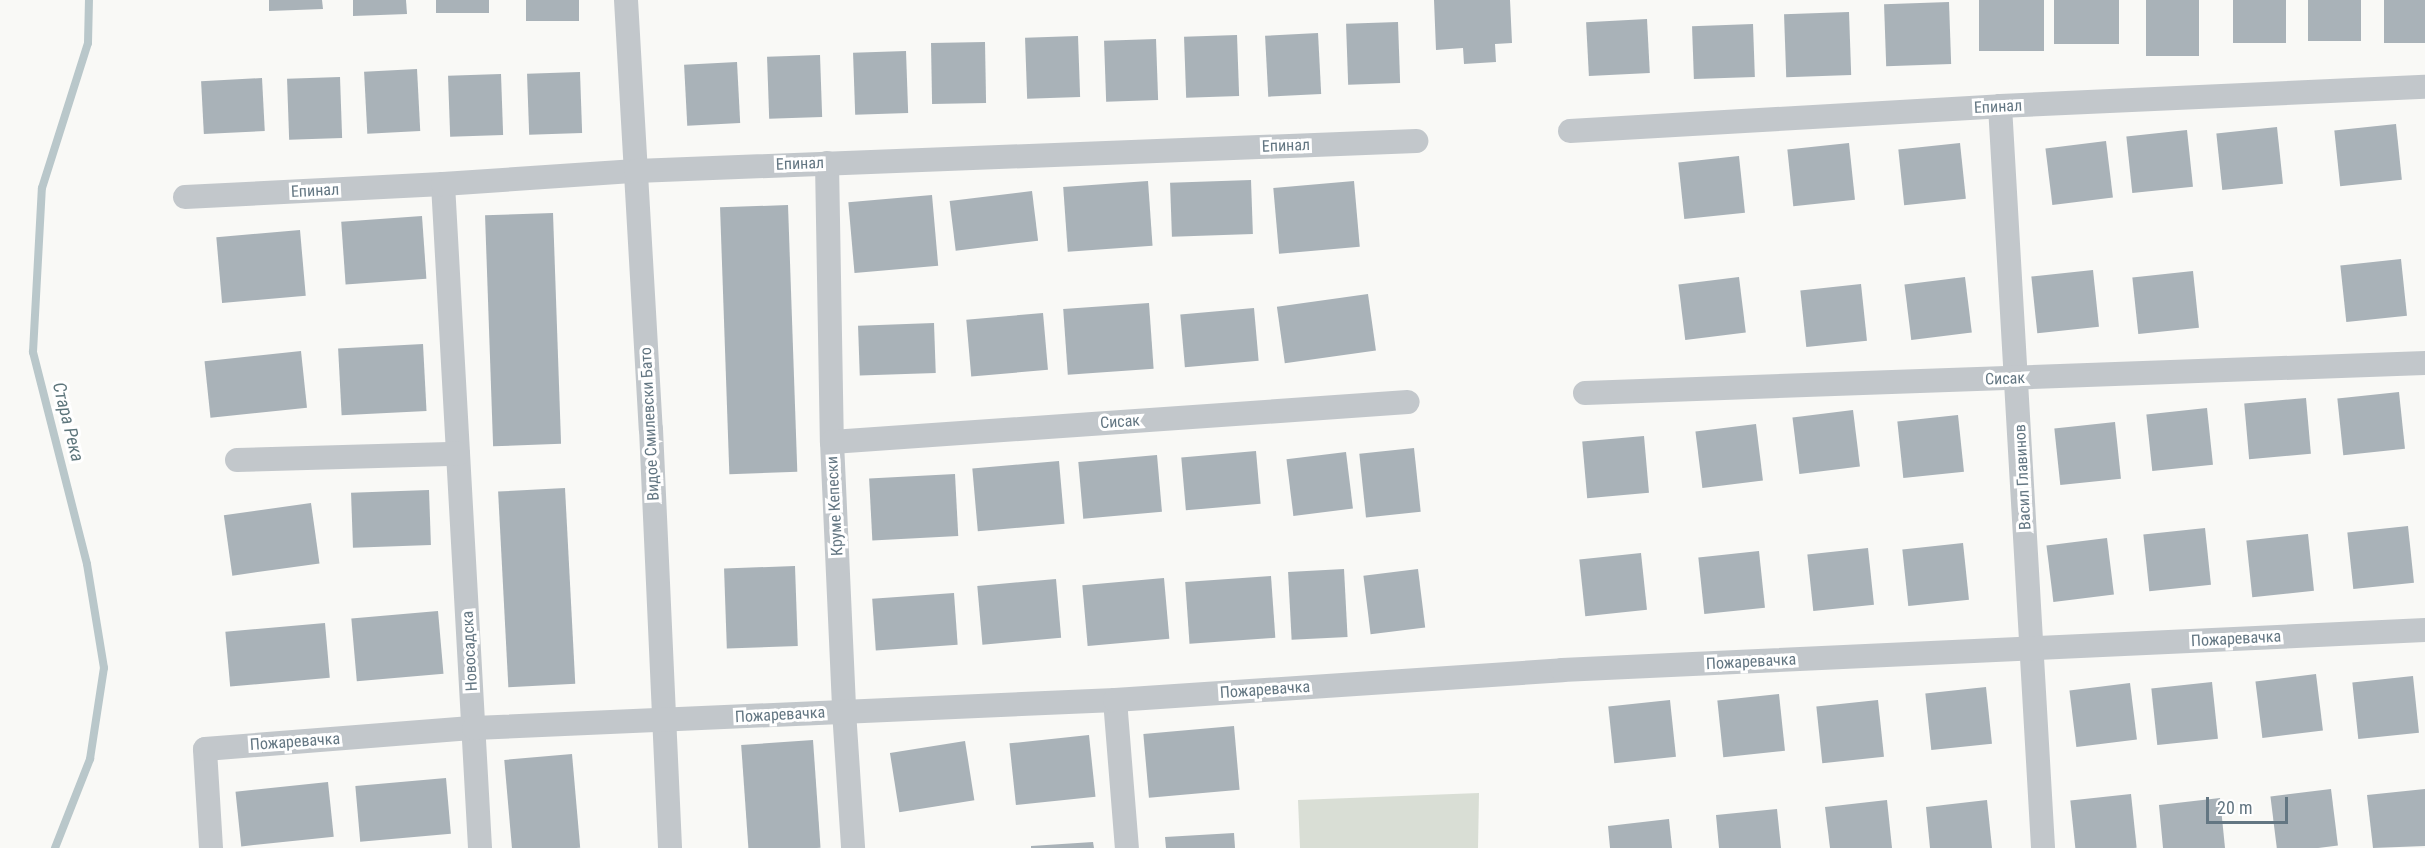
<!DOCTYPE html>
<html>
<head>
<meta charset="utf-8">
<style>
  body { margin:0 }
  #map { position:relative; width:2425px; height:848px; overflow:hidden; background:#f9f9f6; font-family:"Roboto Condensed",sans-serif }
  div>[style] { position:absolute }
  .green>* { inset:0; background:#d9ded5 }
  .stream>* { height:8px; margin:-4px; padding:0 4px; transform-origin:4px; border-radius:4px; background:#b9c7ca }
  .building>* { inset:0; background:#a9b2b8; transform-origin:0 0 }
  .street>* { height:24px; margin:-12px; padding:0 12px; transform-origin:12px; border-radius:12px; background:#c2c7cb }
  span { translate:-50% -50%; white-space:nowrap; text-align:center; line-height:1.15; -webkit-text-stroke:6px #fff; paint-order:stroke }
  .street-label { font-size:16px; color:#637682 }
  .water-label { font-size:18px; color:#5e767c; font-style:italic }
  .scale { position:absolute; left:2206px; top:797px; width:82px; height:27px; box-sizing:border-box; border:3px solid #637682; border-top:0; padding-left:8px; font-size:18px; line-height:21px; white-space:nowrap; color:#637682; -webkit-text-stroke:4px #fff; paint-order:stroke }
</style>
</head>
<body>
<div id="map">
  <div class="green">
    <i style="clip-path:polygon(1479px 793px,1478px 848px,1300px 848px,1298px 800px)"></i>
  </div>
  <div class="stream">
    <i style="left:55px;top:848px;width:96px;rotate:-68.5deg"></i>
    <i style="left:90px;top:759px;width:92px;rotate:-81.3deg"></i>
    <i style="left:104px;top:668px;width:105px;rotate:-99.3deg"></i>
    <i style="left:87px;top:564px;width:219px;rotate:-104.3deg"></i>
    <i style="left:33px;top:352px;width:164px;rotate:-86.9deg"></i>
    <i style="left:42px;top:188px;width:152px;rotate:-72.4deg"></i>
    <i style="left:88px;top:43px;width:43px;rotate:-88.7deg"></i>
  </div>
  <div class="building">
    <i style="clip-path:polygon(269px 0,322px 0,323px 9px,269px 11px)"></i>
    <i style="clip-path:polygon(353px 0,406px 0,407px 14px,353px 16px)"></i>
    <i style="left:436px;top:0;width:53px;height:13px"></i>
    <i style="left:526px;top:0;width:53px;height:21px"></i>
    <i style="clip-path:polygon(1434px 0,1510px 0,1512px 43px,1495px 44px,1496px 62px,1464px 64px,1463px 48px,1436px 50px)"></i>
    <i style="left:1979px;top:0;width:65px;height:51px"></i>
    <i style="left:2054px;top:0;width:65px;height:44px"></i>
    <i style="left:2146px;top:0;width:53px;height:56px"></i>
    <i style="left:2233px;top:0;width:53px;height:43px"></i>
    <i style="left:2308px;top:0;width:53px;height:41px"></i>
    <i style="left:2384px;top:0;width:41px;height:43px"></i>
    <i style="left:1949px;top:2px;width:62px;height:65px;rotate:88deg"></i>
    <i style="left:1849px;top:12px;width:63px;height:65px;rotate:88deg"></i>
    <i style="left:1647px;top:19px;width:54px;height:61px;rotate:87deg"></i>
    <i style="left:1398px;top:22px;width:61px;height:52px;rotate:88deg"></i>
    <i style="left:1753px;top:24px;width:53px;height:61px;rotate:88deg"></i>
    <i style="left:1318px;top:33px;width:61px;height:53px;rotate:87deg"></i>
    <i style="left:1237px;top:35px;width:61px;height:53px;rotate:88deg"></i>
    <i style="left:1078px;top:36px;width:61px;height:53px;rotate:88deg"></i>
    <i style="left:1156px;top:39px;width:61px;height:52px;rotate:88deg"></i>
    <i style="left:985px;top:42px;width:61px;height:54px;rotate:89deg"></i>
    <i style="left:906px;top:51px;width:62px;height:53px;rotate:88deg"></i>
    <i style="left:820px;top:55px;width:62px;height:53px;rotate:88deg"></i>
    <i style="left:737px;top:62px;width:61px;height:53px;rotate:87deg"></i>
    <i style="left:417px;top:69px;width:62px;height:53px;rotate:87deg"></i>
    <i style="left:580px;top:72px;width:61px;height:53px;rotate:88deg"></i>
    <i style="left:501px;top:74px;width:61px;height:53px;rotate:88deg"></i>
    <i style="left:340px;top:77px;width:61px;height:53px;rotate:88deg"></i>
    <i style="left:262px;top:78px;width:53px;height:61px;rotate:87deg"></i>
    <i style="left:2396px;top:124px;width:56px;height:62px;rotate:84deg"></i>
    <i style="left:2277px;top:127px;width:57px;height:61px;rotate:84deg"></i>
    <i style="left:2187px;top:130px;width:57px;height:61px;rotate:84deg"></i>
    <i style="left:2106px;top:141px;width:57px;height:61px;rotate:83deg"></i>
    <i style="left:1849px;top:143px;width:57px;height:62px;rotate:84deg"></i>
    <i style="left:1960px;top:143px;width:56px;height:62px;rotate:84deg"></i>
    <i style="left:1739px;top:156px;width:57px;height:61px;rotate:84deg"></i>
    <i style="left:1251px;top:180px;width:54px;height:81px;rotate:88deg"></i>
    <i style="left:1148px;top:181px;width:65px;height:85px;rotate:86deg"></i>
    <i style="left:1354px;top:181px;width:66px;height:81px;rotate:85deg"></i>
    <i style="left:1032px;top:191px;width:50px;height:83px;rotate:83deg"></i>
    <i style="left:932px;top:195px;width:71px;height:84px;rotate:85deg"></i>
    <i style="left:788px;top:205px;width:267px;height:68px;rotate:88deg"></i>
    <i style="left:553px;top:213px;width:231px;height:68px;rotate:88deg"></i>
    <i style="left:422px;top:216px;width:63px;height:81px;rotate:86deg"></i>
    <i style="left:300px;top:230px;width:66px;height:84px;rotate:85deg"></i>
    <i style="left:2401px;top:259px;width:57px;height:61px;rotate:84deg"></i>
    <i style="left:2093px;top:270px;width:57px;height:62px;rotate:84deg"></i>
    <i style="left:2193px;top:271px;width:57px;height:61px;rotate:84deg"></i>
    <i style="left:1739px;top:277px;width:56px;height:61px;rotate:83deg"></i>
    <i style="left:1965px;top:277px;width:56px;height:61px;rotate:83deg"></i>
    <i style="left:1861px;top:284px;width:57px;height:61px;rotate:84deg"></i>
    <i style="left:1368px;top:294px;width:57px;height:92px;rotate:82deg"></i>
    <i style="left:1149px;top:303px;width:66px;height:86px;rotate:86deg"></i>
    <i style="left:1254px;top:308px;width:53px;height:74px;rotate:85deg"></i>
    <i style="left:1043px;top:313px;width:57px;height:77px;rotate:85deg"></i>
    <i style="left:934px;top:323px;width:50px;height:76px;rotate:88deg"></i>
    <i style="left:423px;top:344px;width:67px;height:85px;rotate:87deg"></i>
    <i style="left:301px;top:351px;width:57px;height:97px;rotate:84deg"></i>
    <i style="left:2399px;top:392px;width:57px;height:62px;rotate:84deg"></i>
    <i style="left:2306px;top:398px;width:56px;height:62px;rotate:85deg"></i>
    <i style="left:2207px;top:408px;width:57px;height:61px;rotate:84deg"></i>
    <i style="left:1853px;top:410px;width:57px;height:61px;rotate:83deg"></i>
    <i style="left:1958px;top:415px;width:57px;height:61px;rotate:84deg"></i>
    <i style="left:2115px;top:422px;width:57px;height:61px;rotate:84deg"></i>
    <i style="left:1756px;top:424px;width:57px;height:61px;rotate:83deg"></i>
    <i style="left:1644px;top:436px;width:57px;height:62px;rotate:85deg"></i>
    <i style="left:1414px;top:448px;width:64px;height:55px;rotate:84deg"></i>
    <i style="left:1256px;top:451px;width:53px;height:75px;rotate:85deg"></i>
    <i style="left:1346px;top:452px;width:57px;height:60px;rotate:83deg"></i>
    <i style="left:1157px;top:455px;width:57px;height:79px;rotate:85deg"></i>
    <i style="left:1059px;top:461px;width:63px;height:87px;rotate:85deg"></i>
    <i style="left:955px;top:474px;width:62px;height:86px;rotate:87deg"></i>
    <i style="left:565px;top:488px;width:196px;height:67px;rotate:87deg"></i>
    <i style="left:429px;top:490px;width:55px;height:78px;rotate:88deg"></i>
    <i style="left:311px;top:503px;width:61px;height:88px;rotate:82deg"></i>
    <i style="left:2408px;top:526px;width:57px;height:61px;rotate:84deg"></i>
    <i style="left:2205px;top:528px;width:57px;height:62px;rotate:84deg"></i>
    <i style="left:2308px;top:534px;width:57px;height:62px;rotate:84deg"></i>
    <i style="left:2107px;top:538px;width:57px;height:61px;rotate:83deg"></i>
    <i style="left:1963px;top:543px;width:57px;height:61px;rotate:84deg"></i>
    <i style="left:1868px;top:548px;width:57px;height:61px;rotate:84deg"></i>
    <i style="left:1759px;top:551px;width:57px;height:61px;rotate:84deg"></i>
    <i style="left:1641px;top:553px;width:57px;height:62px;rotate:84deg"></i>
    <i style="left:795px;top:566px;width:80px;height:71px;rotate:88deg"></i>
    <i style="left:1344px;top:569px;width:68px;height:56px;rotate:87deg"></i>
    <i style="left:1418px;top:569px;width:59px;height:55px;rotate:83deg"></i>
    <i style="left:1271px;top:576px;width:62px;height:86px;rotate:86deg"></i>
    <i style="left:1164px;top:578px;width:61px;height:82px;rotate:85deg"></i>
    <i style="left:1056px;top:579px;width:59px;height:79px;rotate:85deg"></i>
    <i style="left:954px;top:593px;width:52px;height:82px;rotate:86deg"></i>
    <i style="left:438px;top:611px;width:63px;height:87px;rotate:85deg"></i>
    <i style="left:325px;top:623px;width:55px;height:100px;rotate:85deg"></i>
    <i style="left:2316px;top:674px;width:57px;height:61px;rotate:83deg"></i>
    <i style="left:2413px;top:676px;width:57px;height:61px;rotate:84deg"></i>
    <i style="left:2212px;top:682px;width:57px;height:61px;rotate:84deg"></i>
    <i style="left:2130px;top:683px;width:57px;height:61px;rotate:83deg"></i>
    <i style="left:1986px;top:687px;width:57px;height:61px;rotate:84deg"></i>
    <i style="left:1779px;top:694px;width:57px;height:62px;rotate:84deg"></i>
    <i style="left:1670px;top:700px;width:57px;height:62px;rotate:84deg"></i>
    <i style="left:1878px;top:700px;width:57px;height:62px;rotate:84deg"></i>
    <i style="left:1234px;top:726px;width:64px;height:91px;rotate:85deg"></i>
    <i style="left:1089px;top:735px;width:62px;height:80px;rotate:84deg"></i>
    <i style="left:813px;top:740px;width:108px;height:72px;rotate:86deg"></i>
    <i style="left:965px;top:741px;width:60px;height:76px;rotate:81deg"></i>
    <i style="left:572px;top:754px;width:94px;height:68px;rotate:85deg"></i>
    <i style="left:446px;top:778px;width:56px;height:91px;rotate:85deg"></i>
    <i style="left:328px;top:782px;width:55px;height:93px;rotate:84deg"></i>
    <i style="left:2331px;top:789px;width:57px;height:61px;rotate:83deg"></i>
    <i style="clip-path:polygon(2425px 789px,2425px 846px,2373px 848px,2367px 795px)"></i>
    <i style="left:2131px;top:794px;width:54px;height:61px;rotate:84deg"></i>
    <i style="clip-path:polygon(2220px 798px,2225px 848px,2163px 848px,2159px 805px)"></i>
    <i style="clip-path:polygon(1887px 800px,1892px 848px,1830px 848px,1825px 807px)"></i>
    <i style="clip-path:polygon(1987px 800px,1992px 848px,1930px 848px,1926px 807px)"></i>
    <i style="clip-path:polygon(1777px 809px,1781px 848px,1719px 848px,1716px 815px)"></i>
    <i style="clip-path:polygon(1669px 819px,1672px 848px,1610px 848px,1608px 826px)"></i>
    <i style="clip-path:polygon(1234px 833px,1235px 848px,1166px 848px,1165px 837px)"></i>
    <i style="clip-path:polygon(1093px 842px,1094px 848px,1031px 848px,1031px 846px)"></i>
  </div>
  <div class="street">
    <i style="left:626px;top:0;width:430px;rotate:86.7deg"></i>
    <i style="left:651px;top:429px;width:419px;rotate:87.4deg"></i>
    <i style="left:2000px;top:106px;width:743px;rotate:86.68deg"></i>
    <i style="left:1570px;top:131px;width:431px;rotate:-3.3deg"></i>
    <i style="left:2000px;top:106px;width:425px;rotate:-2.6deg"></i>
    <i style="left:827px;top:163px;width:279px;rotate:89deg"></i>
    <i style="left:832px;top:442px;width:269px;rotate:87.4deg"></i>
    <i style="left:844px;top:711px;width:137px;rotate:86.2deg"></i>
    <i style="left:443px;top:184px;width:665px;rotate:86.81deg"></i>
    <i style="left:185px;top:197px;width:258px;rotate:-2.9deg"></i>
    <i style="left:443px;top:184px;width:193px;rotate:-3.9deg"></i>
    <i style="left:636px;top:171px;width:781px;rotate:-2.2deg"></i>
    <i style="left:1585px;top:393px;width:841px;rotate:-2.05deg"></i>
    <i style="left:832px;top:442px;width:577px;rotate:-3.97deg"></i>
    <i style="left:237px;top:460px;width:221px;rotate:-1.6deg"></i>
    <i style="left:1115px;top:700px;width:148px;rotate:85.4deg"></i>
    <i style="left:211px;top:848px;width:99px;rotate:-93.5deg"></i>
    <i style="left:205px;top:749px;width:270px;rotate:-4.5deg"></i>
    <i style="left:474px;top:728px;width:642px;rotate:-2.5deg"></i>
    <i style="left:1115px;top:700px;width:448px;rotate:-3.8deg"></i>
    <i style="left:1562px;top:670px;width:864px;rotate:-2.65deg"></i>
  </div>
  <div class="street-label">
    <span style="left:1998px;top:107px;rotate:-3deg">Епинал</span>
    <span style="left:1286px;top:146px;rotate:-2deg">Епинал</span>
    <span style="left:800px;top:164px;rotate:-2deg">Епинал</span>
    <span style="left:315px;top:191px;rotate:-3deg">Епинал</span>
    <span style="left:2005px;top:379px;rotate:-2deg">Сисак</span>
    <span style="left:1120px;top:422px;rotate:-4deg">Сисак</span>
    <span style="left:650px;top:424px;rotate:-93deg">Видое Смилевски Бато</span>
    <span style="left:2023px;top:477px;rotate:-93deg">Васил Главинов</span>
    <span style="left:835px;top:506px;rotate:-93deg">Круме Кепески</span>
    <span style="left:2236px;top:639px;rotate:-3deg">Пожаревачка</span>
    <span style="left:470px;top:651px;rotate:-93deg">Новосадска</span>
    <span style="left:1751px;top:662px;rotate:-3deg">Пожаревачка</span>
    <span style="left:1265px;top:690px;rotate:-4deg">Пожаревачка</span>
    <span style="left:780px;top:715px;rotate:-3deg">Пожаревачка</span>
    <span style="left:295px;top:742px;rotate:-4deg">Пожаревачка</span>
  </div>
  <div class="water-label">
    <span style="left:68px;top:422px;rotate:76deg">Стара Река</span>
  </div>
  <div class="scale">20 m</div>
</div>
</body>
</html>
